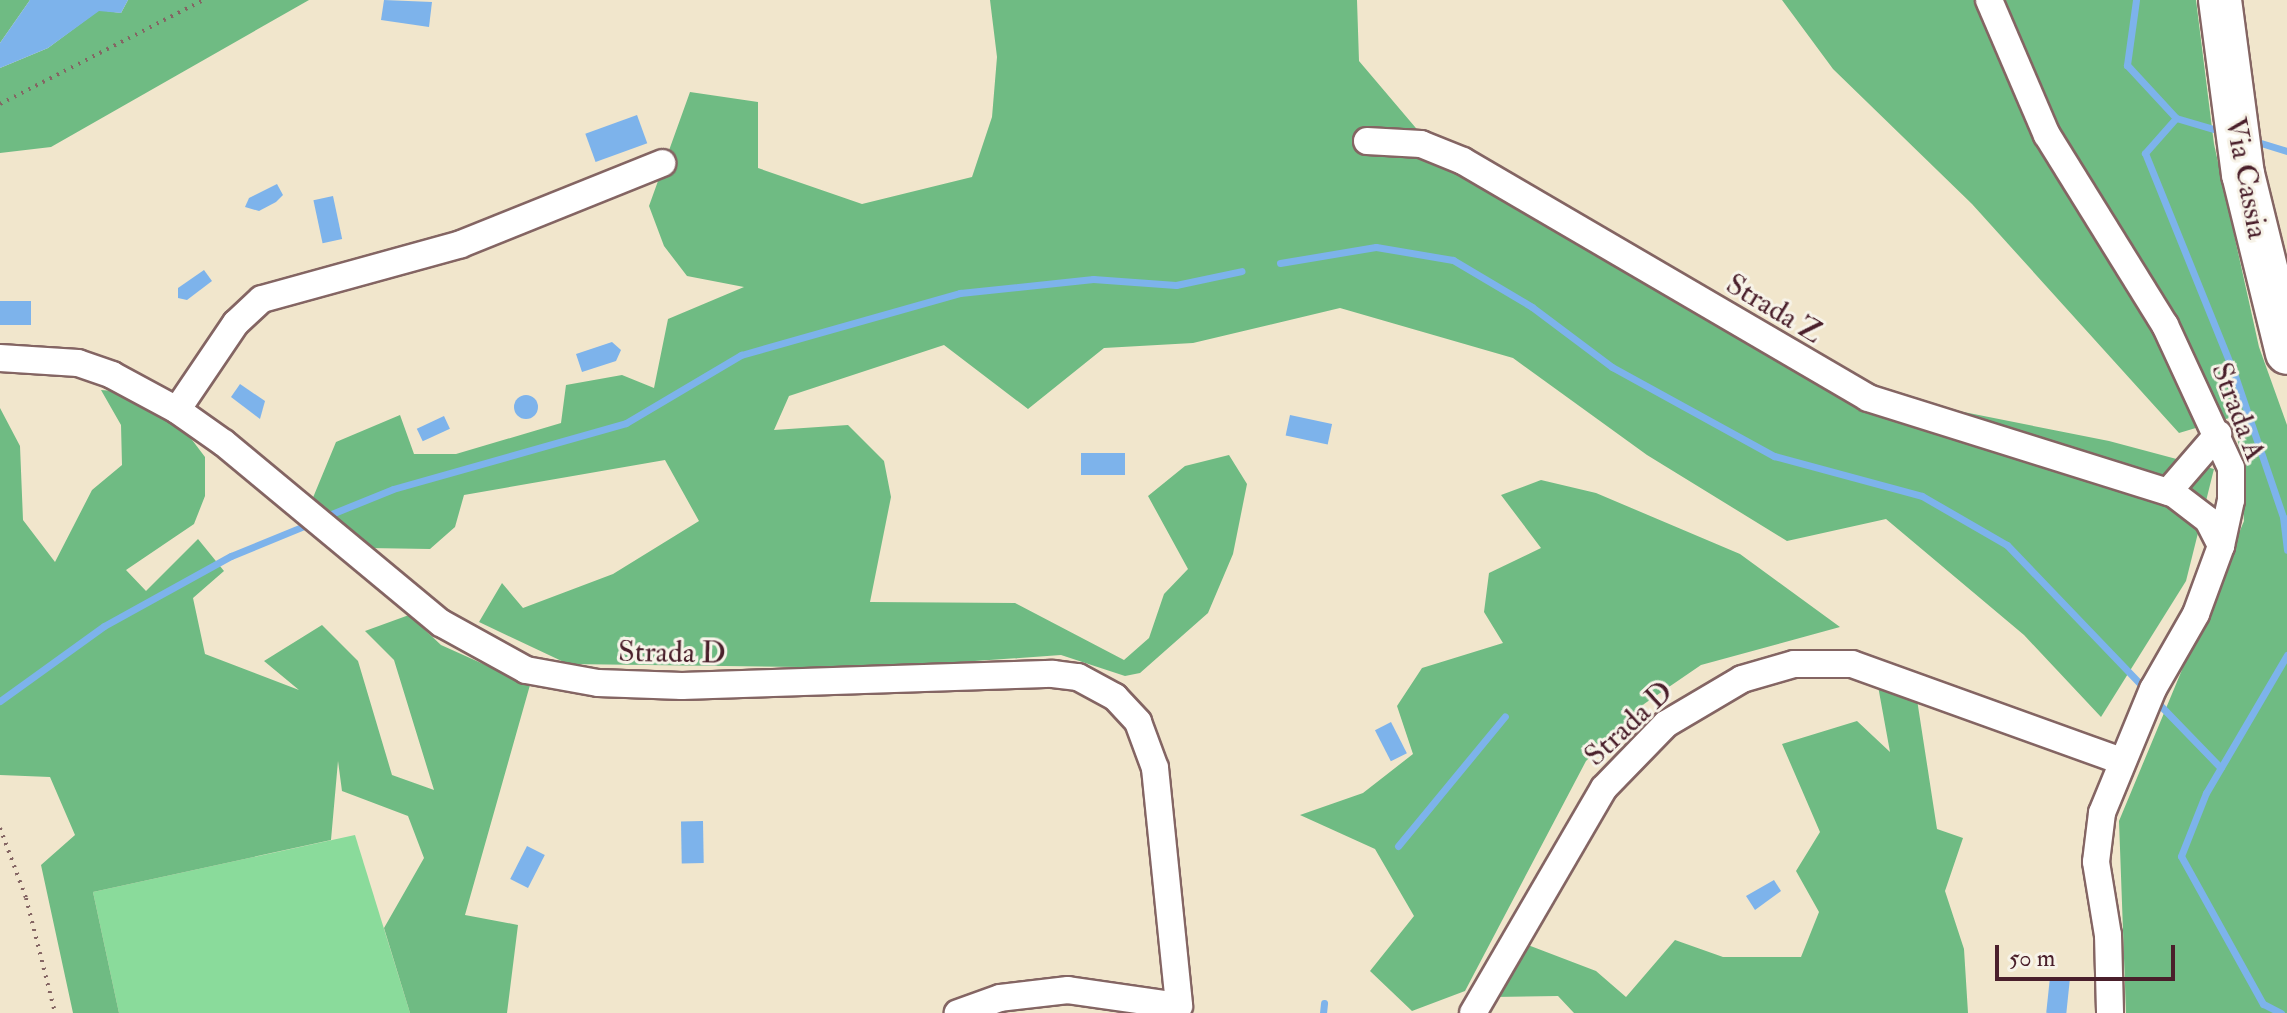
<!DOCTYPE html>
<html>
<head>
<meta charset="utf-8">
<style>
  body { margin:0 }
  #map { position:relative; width:2287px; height:1013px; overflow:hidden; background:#f1e6cc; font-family:"IM FELL Double Pica",serif }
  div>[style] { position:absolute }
  .green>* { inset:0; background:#8adb9b }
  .forest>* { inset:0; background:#6fbb83 }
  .water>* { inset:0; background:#7db3eb; transform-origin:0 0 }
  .round { border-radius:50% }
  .stream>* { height:7px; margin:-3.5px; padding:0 3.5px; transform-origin:3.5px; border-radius:3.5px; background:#7db3eb }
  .path>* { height:4px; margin-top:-2px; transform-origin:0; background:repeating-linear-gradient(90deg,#846563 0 2px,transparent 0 8px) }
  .roads { filter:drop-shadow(2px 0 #846563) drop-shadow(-2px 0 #846563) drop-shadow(0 2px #846563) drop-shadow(0 -2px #846563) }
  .minor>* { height:26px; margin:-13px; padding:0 13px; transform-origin:13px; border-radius:13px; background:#fff }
  .primary>* { height:42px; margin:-21px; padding:0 21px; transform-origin:21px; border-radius:21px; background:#fff }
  span { translate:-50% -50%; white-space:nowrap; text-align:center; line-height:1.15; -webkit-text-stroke:6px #f7f3e8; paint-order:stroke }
  .street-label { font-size:30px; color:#4a1f2b }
  .scale { position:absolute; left:1995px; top:945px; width:180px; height:36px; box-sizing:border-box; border:4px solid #4a1f2b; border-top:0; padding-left:10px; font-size:24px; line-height:28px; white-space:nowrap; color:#4a1f2b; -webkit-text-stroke:6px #f7f3e8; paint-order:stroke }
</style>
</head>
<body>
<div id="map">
  <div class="green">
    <i style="clip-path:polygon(355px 835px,410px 1013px,119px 1013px,93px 892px)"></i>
  </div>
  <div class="forest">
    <i style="clip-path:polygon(0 0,30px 0,0 43px)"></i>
    <i style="clip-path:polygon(128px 0,309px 0,51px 147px,0 153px,0 68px,48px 48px,99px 10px,121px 13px)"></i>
    <i style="clip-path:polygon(990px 0,1357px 0,1359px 61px,1432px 147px,1848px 389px,2109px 441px,2214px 469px,2186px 581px,2101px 717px,2024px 635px,1886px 519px,1787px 541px,1647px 455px,1513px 358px,1340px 308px,1193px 343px,1104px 348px,1028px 409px,944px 345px,789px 396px,774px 430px,848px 425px,884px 461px,891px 497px,870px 602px,1015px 603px,1124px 660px,1149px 638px,1164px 594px,1188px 569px,1148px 496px,1185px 466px,1229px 455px,1247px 484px,1233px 554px,1208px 613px,1140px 673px,1125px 676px,1061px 655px,874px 668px,568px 664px,479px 622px,502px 583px,523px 608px,613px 574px,699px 521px,665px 460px,464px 495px,455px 527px,430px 549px,368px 548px,312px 500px,336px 442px,400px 415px,414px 454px,456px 454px,561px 423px,566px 385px,622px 375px,654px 388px,668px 319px,744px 287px,687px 276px,664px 246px,649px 206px,690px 92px,758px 102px,758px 168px,862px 204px,972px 177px,992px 117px,997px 57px)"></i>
    <i style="clip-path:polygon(1782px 0,2196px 0,2214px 144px,2259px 347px,2287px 425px,2287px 1013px,2126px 1013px,2119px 821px,2244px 521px,2236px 416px,2179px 433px,1972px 204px,1833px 69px)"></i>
    <i style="clip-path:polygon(101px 390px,127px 392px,174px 416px,205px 457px,205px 496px,194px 524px,126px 570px,146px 591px,198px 539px,224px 571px,193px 598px,205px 654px,299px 690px,264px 661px,322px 625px,358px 661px,392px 775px,434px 790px,394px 660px,365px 631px,409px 615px,441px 645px,530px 685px,465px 915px,518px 925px,507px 1013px,410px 1013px,384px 928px,424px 858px,408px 816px,342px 791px,338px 761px,331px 840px,93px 892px,119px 1013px,73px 1013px,41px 865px,75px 835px,50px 777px,0 775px,0 408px,20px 446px,23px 520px,55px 562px,92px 490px,122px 465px,121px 425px)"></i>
    <i style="clip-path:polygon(1541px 480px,1596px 493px,1740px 554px,1840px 627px,1701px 665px,1644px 704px,1586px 761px,1465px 991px,1412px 1011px,1370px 971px,1414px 916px,1375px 849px,1300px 815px,1363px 793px,1413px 754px,1397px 706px,1422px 668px,1503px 643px,1484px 612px,1489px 573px,1541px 548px,1501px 495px)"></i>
    <i style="clip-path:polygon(1876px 675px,1916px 693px,1937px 829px,1963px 838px,1945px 891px,1964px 949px,1968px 1013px,1574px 1013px,1558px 996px,1493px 997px,1523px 943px,1596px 971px,1626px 997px,1675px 940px,1723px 957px,1801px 957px,1819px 912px,1796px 871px,1820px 832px,1782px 744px,1857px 721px,1890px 752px)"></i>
  </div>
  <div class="water">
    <i style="clip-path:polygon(30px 0,128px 0,121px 13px,99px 11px,48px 48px,0 68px,0 43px)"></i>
    <i style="clip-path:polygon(384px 0,432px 2px,429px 27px,381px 20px)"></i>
    <i style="left:637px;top:115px;width:30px;height:55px;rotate:70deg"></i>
    <i style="clip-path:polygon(277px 184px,283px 195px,276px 202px,259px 211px,245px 207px,249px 198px)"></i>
    <i style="left:333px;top:196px;width:44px;height:20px;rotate:78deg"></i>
    <i style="clip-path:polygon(204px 270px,212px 281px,187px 300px,178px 298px,178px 288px)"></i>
    <i style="left:0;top:301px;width:31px;height:24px"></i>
    <i style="clip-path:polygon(612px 342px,621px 350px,616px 361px,582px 372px,576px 354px)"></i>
    <i style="clip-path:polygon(240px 384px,265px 401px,260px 419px,231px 397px)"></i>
    <i class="round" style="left:514px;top:395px;width:24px;height:24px"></i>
    <i style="left:1290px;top:415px;width:43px;height:21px;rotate:12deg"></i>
    <i style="left:444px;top:416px;width:14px;height:30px;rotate:65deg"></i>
    <i style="left:1081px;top:453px;width:44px;height:22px"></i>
    <i style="left:1391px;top:722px;width:35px;height:18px;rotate:63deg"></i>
    <i style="left:703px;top:821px;width:42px;height:22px;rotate:89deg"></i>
    <i style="left:527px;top:846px;width:20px;height:37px;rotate:27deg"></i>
    <i style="clip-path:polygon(1774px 880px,1781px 891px,1755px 910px,1746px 896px)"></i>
    <i style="left:2050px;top:977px;width:20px;height:36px;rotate:6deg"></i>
  </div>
  <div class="stream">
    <i style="left:2136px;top:0;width:66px;rotate:97.9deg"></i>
    <i style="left:2127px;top:65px;width:72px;rotate:47.2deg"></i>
    <i style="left:2176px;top:118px;width:50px;rotate:16.3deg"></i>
    <i style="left:2176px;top:118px;width:47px;rotate:131.5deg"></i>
    <i style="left:2145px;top:153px;width:237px;rotate:68deg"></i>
    <i style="left:2234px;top:373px;width:152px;rotate:71.2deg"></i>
    <i style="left:2283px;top:517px;width:33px;rotate:83deg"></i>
    <i style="left:2251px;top:140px;width:38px;rotate:17deg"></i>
    <i style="left:1280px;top:263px;width:97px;rotate:-9.5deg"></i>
    <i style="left:1376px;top:247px;width:78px;rotate:9.6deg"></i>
    <i style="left:1453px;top:260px;width:92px;rotate:30.7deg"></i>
    <i style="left:1532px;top:307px;width:100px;rotate:36.9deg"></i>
    <i style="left:1612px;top:367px;width:185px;rotate:28.8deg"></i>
    <i style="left:1774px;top:456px;width:153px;rotate:15.1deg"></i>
    <i style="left:1922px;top:496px;width:98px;rotate:30deg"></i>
    <i style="left:2007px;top:545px;width:199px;rotate:46.2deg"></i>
    <i style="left:324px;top:517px;width:74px;rotate:-22.1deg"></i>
    <i style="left:393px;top:489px;width:242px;rotate:-15.8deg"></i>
    <i style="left:626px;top:423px;width:134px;rotate:-30.6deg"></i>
    <i style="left:741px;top:355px;width:228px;rotate:-15.8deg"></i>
    <i style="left:960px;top:293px;width:134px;rotate:-6deg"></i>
    <i style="left:1093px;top:279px;width:83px;rotate:4.1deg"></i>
    <i style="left:1176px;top:285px;width:67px;rotate:-12deg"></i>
    <i style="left:0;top:701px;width:128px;rotate:-35.8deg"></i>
    <i style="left:104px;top:626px;width:145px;rotate:-28.9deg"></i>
    <i style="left:231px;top:556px;width:84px;rotate:-22.3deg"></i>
    <i style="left:2156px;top:701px;width:93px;rotate:45.9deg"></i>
    <i style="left:1398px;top:846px;width:168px;rotate:-50.5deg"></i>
    <i style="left:1323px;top:1013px;width:10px;rotate:-84deg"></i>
    <i style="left:2281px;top:1013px;width:20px;rotate:-153deg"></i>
    <i style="left:2263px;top:1004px;width:169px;rotate:-119deg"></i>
    <i style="left:2181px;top:856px;width:68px;rotate:-68.4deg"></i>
    <i style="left:2206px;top:793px;width:160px;rotate:-59.6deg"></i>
  </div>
  <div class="path">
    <i style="left:0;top:104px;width:228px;rotate:-27.1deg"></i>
    <i style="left:0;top:828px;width:75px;rotate:69.6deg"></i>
    <i style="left:26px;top:898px;width:119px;rotate:75.8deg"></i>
  </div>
  <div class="roads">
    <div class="minor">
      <i style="left:1989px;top:0;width:147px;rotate:66.8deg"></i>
      <i style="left:2047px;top:135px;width:224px;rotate:58.2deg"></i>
      <i style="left:2165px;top:325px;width:157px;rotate:65.2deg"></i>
      <i style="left:2231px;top:468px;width:32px;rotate:90deg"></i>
      <i style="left:2231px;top:500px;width:47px;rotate:102.3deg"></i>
      <i style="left:2221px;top:546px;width:72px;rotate:110.2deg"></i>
      <i style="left:2196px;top:614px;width:86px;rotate:119.8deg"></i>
      <i style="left:2153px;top:689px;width:134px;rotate:112.4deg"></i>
      <i style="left:2102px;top:813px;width:49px;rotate:97deg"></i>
      <i style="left:2096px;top:862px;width:74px;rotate:80.7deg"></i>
      <i style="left:2108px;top:935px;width:78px;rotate:88.5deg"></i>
      <i style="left:1367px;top:141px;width:54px;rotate:3.2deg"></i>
      <i style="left:1421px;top:144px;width:45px;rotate:22deg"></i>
      <i style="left:1463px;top:161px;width:469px;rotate:30.3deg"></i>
      <i style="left:1868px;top:398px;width:321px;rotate:17.4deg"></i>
      <i style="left:2174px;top:494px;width:43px;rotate:37.4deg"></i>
      <i style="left:2208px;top:520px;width:29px;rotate:63deg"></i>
      <i style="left:0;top:358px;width:78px;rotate:3.7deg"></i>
      <i style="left:78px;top:363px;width:36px;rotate:19deg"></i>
      <i style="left:112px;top:375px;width:74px;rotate:28.3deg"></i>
      <i style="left:177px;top:410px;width:57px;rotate:35.1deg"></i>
      <i style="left:224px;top:443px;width:282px;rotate:39.7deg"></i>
      <i style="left:441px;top:623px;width:97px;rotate:28.9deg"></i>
      <i style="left:526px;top:670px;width:73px;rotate:10.2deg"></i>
      <i style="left:598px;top:683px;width:84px;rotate:2deg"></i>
      <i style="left:682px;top:686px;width:371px;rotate:-1.9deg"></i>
      <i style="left:1053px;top:674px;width:25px;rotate:7deg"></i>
      <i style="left:1078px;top:677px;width:42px;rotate:28.4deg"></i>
      <i style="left:1115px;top:697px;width:34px;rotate:47deg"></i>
      <i style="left:1138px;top:722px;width:49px;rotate:69.7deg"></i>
      <i style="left:1155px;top:768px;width:239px;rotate:84.2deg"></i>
      <i style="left:1179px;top:1006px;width:112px;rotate:-171.8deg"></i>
      <i style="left:1068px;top:990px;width:68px;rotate:173.3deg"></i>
      <i style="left:1000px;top:998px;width:45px;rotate:160.3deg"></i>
      <i style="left:177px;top:410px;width:105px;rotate:-55.9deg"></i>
      <i style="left:236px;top:323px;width:35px;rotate:-43deg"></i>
      <i style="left:262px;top:299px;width:206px;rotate:-15.4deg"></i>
      <i style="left:461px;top:244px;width:217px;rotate:-21.9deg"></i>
      <i style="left:2168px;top:492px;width:77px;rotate:-49.2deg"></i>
      <i style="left:1473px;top:1013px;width:260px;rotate:-59.8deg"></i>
      <i style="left:1604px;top:788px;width:89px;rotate:-45.9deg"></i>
      <i style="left:1666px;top:724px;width:88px;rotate:-30.6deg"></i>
      <i style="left:1742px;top:679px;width:54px;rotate:-16.1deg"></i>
      <i style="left:1794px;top:664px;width:58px"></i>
      <i style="left:1852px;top:664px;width:287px;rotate:19.8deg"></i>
    </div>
    <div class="primary">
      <i style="left:2220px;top:0;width:176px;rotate:82.5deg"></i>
      <i style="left:2243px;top:174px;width:184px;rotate:76.2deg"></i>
    </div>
  </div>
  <div class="street-label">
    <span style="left:2246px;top:178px;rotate:79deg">Via Cassia</span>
    <span style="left:1774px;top:309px;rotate:31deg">Strada Z</span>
    <span style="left:2238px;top:412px;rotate:69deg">Strada A</span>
    <span style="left:672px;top:653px;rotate:1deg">Strada D</span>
    <span style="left:1629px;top:724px;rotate:-43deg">Strada D</span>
  </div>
  <div class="scale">50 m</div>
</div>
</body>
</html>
